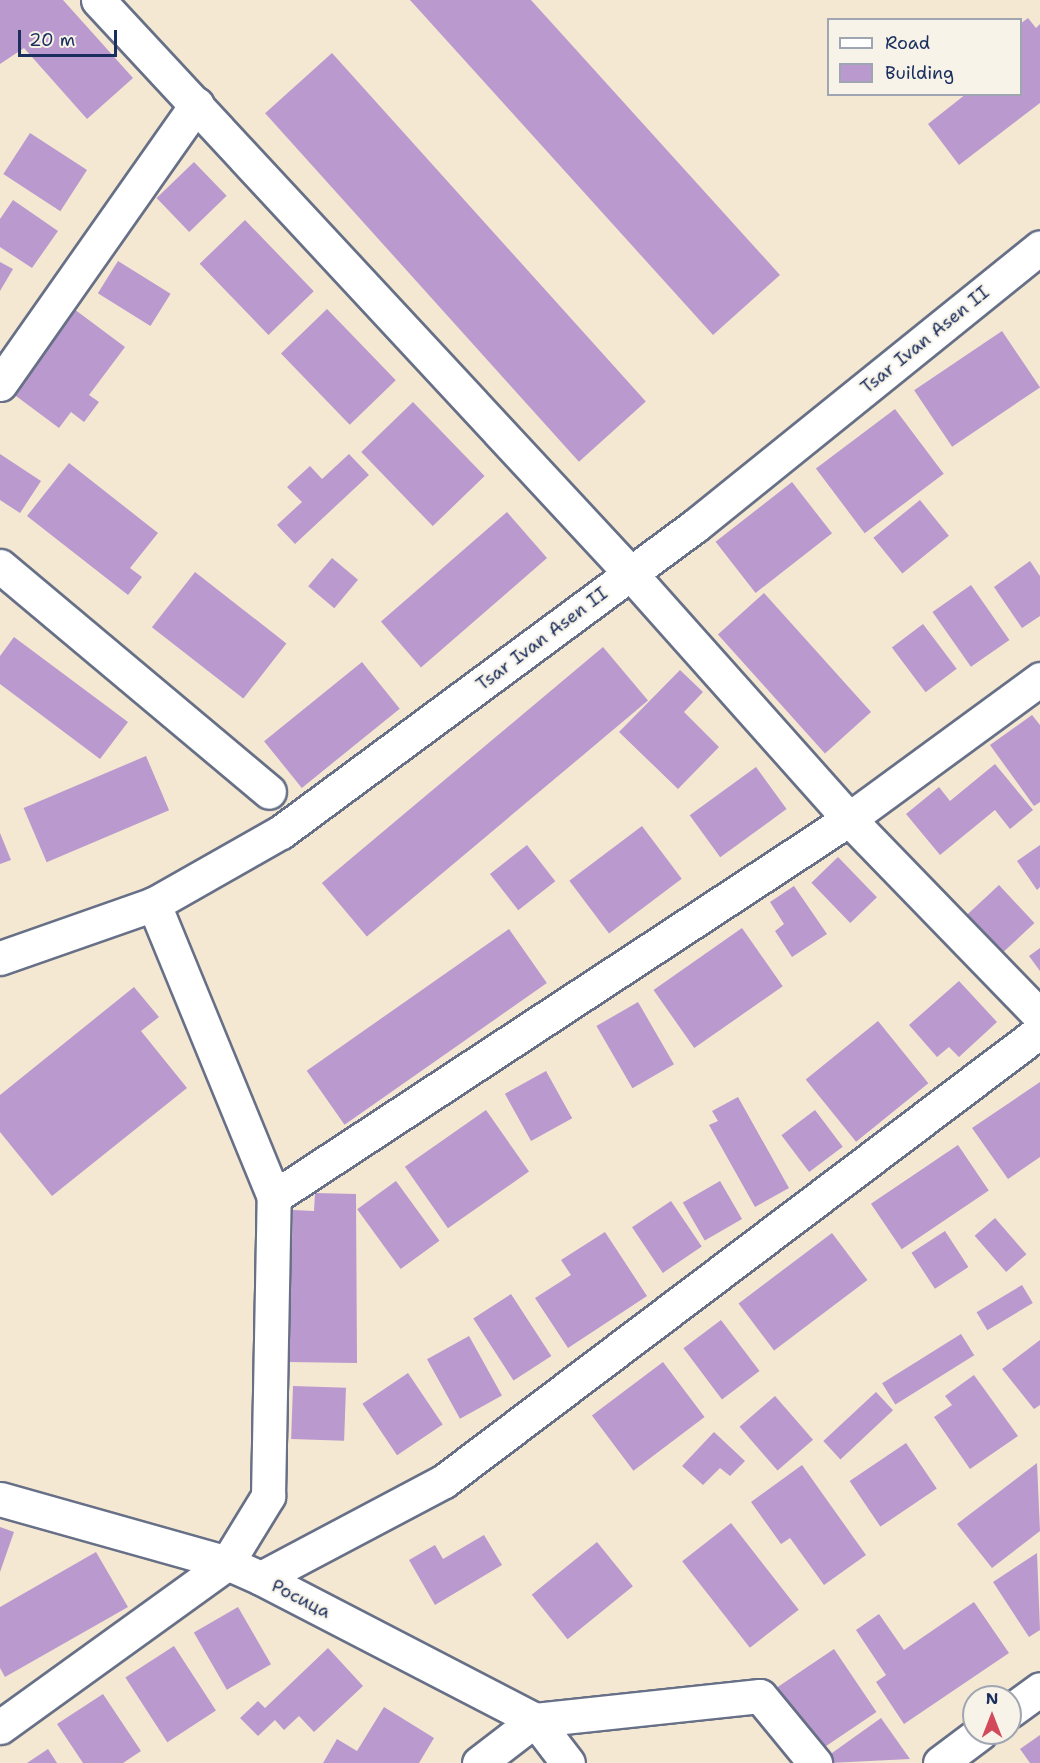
<!DOCTYPE html>
<html>
<head>
<meta charset="utf-8">
<style>
  body { margin:0 }
  #map { position:relative; width:1040px; height:1763px; overflow:hidden; background:#f4e8d2; font-family:"Shantell Sans",sans-serif }
  div>[style] { position:absolute }
  .building>* { inset:0; background:#ba99ce; transform-origin:0 0 }
  .roads { filter:drop-shadow(2px 0 #677087) drop-shadow(-2px 0 #677087) drop-shadow(0 2px #677087) drop-shadow(0 -2px #677087) }
  .minor>* { height:33px; margin:-16.5px; padding:0 16.5px; transform-origin:16.5px; border-radius:16.5px; background:#fff }
  span { translate:-50% -50%; white-space:nowrap; text-align:center; line-height:1.15; -webkit-text-stroke:4.5px #f7f3e8; paint-order:stroke }
  .street-label { font-size:18px; color:#1b2f5e }
  .legend { position:absolute; left:827px; top:18px; width:195px; height:78px; box-sizing:border-box; background:#f7f3e8; border:2px solid #9fa5b1; margin:0; padding:8px 10px; list-style:none; font-size:18px; color:#1b2f5e }
  .legend li { display:flex; align-items:center; gap:12px; height:30px }
  .legend b { width:30px; border:2px solid #9fa5b1 }
  .north { position:absolute; left:962px; top:1685px; width:60px; height:60px; box-sizing:border-box; background:#f7f3e8; border:2px solid #9fa5b1; border-radius:50%; rotate:0deg; font-size:16px; font-weight:700; line-height:24px; text-align:center; color:#1b2f5e }
  .north::after { content:''; display:block; margin:auto; width:21px; height:27px; background:#d1495b; clip-path:polygon(50% 0,100% 100%,50% 72%,0 100%) }
  .scale { position:absolute; left:18px; top:30px; width:99px; height:27px; box-sizing:border-box; border:3px solid #1b2f5e; border-top:0; padding-left:8px; font-size:18px; line-height:21px; white-space:nowrap; color:#1b2f5e; -webkit-text-stroke:4px #f7f3e8; paint-order:stroke }
</style>
</head>
<body>
<div id="map">
  <div class="building">
    <i style="clip-path:polygon(0 0,63px 0,133px 78px,87px 119px,24px 48px,0 64px)"></i>
    <i style="clip-path:polygon(410px 0,531px 0,780px 275px,713px 335px)"></i>
    <i style="clip-path:polygon(1028px 18px,1036px 28px,1040px 24px,1040px 103px,959px 165px,928px 124px,966px 94px,1020px 94px,1020px 24px)"></i>
    <i style="left:332px;top:53px;width:469px;height:90px;rotate:48deg"></i>
    <i style="left:30px;top:133px;width:68px;height:49px;rotate:33deg"></i>
    <i style="left:194px;top:162px;width:47px;height:52px;rotate:46deg"></i>
    <i style="clip-path:polygon(13px 200px,58px 231px,32px 268px,0 247px,0 219px)"></i>
    <i style="left:245px;top:220px;width:99px;height:63px;rotate:46deg"></i>
    <i style="left:118px;top:261px;width:62px;height:38px;rotate:32deg"></i>
    <i style="clip-path:polygon(0 262px,13px 269px,0 291px)"></i>
    <i style="clip-path:polygon(74px 309px,125px 347px,89px 395px,99px 402px,84px 422px,71px 412px,59px 428px,12px 393px)"></i>
    <i style="left:327px;top:309px;width:99px;height:64px;rotate:46deg"></i>
    <i style="left:1002px;top:331px;width:68px;height:106px;rotate:56deg"></i>
    <i style="left:413px;top:402px;width:103px;height:72px;rotate:46deg"></i>
    <i style="left:895px;top:409px;width:81px;height:99px;rotate:53deg"></i>
    <i style="clip-path:polygon(0 454px,41px 481px,20px 513px,0 500px)"></i>
    <i style="clip-path:polygon(349px 454px,369px 475px,295px 544px,277px 525px,302px 502px,287px 487px,310px 466px,322px 479px)"></i>
    <i style="clip-path:polygon(69px 463px,158px 533px,130px 568px,142px 577px,128px 595px,27px 516px)"></i>
    <i style="left:792px;top:482px;width:65px;height:97px;rotate:52deg"></i>
    <i style="left:920px;top:500px;width:46px;height:60px;rotate:51deg"></i>
    <i style="left:507px;top:512px;width:61px;height:167px;rotate:49deg"></i>
    <i style="left:332px;top:558px;width:34px;height:37px;rotate:40deg"></i>
    <i style="clip-path:polygon(1030px 561px,1040px 576px,1040px 616px,1022px 628px,994px 587px)"></i>
    <i style="left:195px;top:572px;width:116px;height:70px;rotate:38deg"></i>
    <i style="left:971px;top:585px;width:67px;height:47px;rotate:55deg"></i>
    <i style="left:764px;top:593px;width:160px;height:62px;rotate:48deg"></i>
    <i style="left:923px;top:624px;width:56px;height:39px;rotate:53deg"></i>
    <i style="clip-path:polygon(14px 637px,128px 722px,100px 759px,0 684px,0 656px)"></i>
    <i style="left:603px;top:647px;width:70px;height:367px;rotate:50deg"></i>
    <i style="left:362px;top:662px;width:60px;height:126px;rotate:51deg"></i>
    <i style="clip-path:polygon(680px 670px,703px 692px,684px 712px,719px 747px,678px 789px,619px 732px)"></i>
    <i style="clip-path:polygon(1032px 715px,1040px 725px,1040px 802px,1034px 806px,990px 745px)"></i>
    <i style="left:146px;top:756px;width:59px;height:133px;rotate:67deg"></i>
    <i style="clip-path:polygon(995px 764px,1033px 810px,1010px 829px,995px 810px,940px 855px,906px 814px,939px 787px,950px 801px)"></i>
    <i style="left:756px;top:767px;width:52px;height:82px;rotate:54deg"></i>
    <i style="left:642px;top:826px;width:66px;height:91px;rotate:53deg"></i>
    <i style="clip-path:polygon(0 833px,11px 860px,0 864px)"></i>
    <i style="left:527px;top:845px;width:46px;height:47px;rotate:52deg"></i>
    <i style="clip-path:polygon(1040px 845px,1040px 887px,1037px 890px,1017px 861px)"></i>
    <i style="left:838px;top:857px;width:56px;height:37px;rotate:46deg"></i>
    <i style="left:999px;top:885px;width:52px;height:47px;rotate:47deg"></i>
    <i style="clip-path:polygon(794px 886px,827px 934px,792px 957px,775px 931px,784px 924px,770px 902px)"></i>
    <i style="left:742px;top:928px;width:71px;height:108px;rotate:55deg"></i>
    <i style="left:509px;top:929px;width:66px;height:247px;rotate:55deg"></i>
    <i style="clip-path:polygon(1040px 948px,1040px 971px,1029px 956px)"></i>
    <i style="clip-path:polygon(959px 981px,997px 1022px,959px 1057px,949px 1047px,937px 1057px,909px 1025px)"></i>
    <i style="clip-path:polygon(134px 987px,159px 1017px,141px 1031px,187px 1088px,52px 1196px,0 1132px,0 1095px)"></i>
    <i style="left:638px;top:1002px;width:72px;height:48px;rotate:60deg"></i>
    <i style="left:878px;top:1021px;width:80px;height:93px;rotate:51deg"></i>
    <i style="left:546px;top:1071px;width:54px;height:47px;rotate:61deg"></i>
    <i style="clip-path:polygon(1040px 1082px,1040px 1157px,1008px 1179px,972px 1128px)"></i>
    <i style="clip-path:polygon(738px 1097px,789px 1188px,755px 1207px,709px 1125px,718px 1121px,712px 1111px)"></i>
    <i style="left:486px;top:1110px;width:75px;height:99px;rotate:55deg"></i>
    <i style="left:815px;top:1110px;width:46px;height:42px;rotate:53deg"></i>
    <i style="left:958px;top:1145px;width:55px;height:105px;rotate:56deg"></i>
    <i style="left:396px;top:1181px;width:74px;height:48px;rotate:54deg"></i>
    <i style="left:720px;top:1181px;width:44px;height:43px;rotate:60deg"></i>
    <i style="clip-path:polygon(315px 1193px,356px 1194px,357px 1363px,288px 1362px,293px 1210px,314px 1211px)"></i>
    <i style="left:671px;top:1201px;width:55px;height:47px;rotate:56deg"></i>
    <i style="left:995px;top:1218px;width:48px;height:27px;rotate:49deg"></i>
    <i style="left:945px;top:1231px;width:43px;height:40px;rotate:57deg"></i>
    <i style="clip-path:polygon(605px 1232px,647px 1296px,568px 1348px,535px 1298px,571px 1275px,561px 1260px)"></i>
    <i style="left:832px;top:1233px;width:59px;height:117px;rotate:53deg"></i>
    <i style="left:1022px;top:1285px;width:21px;height:53px;rotate:59deg"></i>
    <i style="left:511px;top:1294px;width:74px;height:45px;rotate:57deg"></i>
    <i style="left:721px;top:1320px;width:64px;height:47px;rotate:53deg"></i>
    <i style="left:961px;top:1334px;width:25px;height:93px;rotate:58deg"></i>
    <i style="left:469px;top:1336px;width:68px;height:48px;rotate:61deg"></i>
    <i style="clip-path:polygon(1040px 1340px,1040px 1405px,1034px 1409px,1002px 1369px)"></i>
    <i style="left:663px;top:1362px;width:69px;height:89px;rotate:53deg"></i>
    <i style="left:408px;top:1373px;width:62px;height:55px;rotate:56deg"></i>
    <i style="clip-path:polygon(974px 1375px,1018px 1436px,970px 1469px,934px 1417px,952px 1405px,945px 1396px)"></i>
    <i style="left:293px;top:1386px;width:53px;height:53px;rotate:2deg"></i>
    <i style="left:876px;top:1392px;width:25px;height:72px;rotate:47deg"></i>
    <i style="left:775px;top:1396px;width:58px;height:47px;rotate:49deg"></i>
    <i style="clip-path:polygon(714px 1432px,745px 1461px,730px 1476px,720px 1468px,703px 1485px,682px 1466px)"></i>
    <i style="left:906px;top:1443px;width:55px;height:68px;rotate:56deg"></i>
    <i style="clip-path:polygon(1037px 1463px,1040px 1531px,992px 1568px,957px 1524px)"></i>
    <i style="clip-path:polygon(802px 1465px,866px 1555px,824px 1585px,790px 1538px,781px 1544px,751px 1502px)"></i>
    <i style="left:731px;top:1523px;width:110px;height:62px;rotate:52deg"></i>
    <i style="clip-path:polygon(0 1527px,14px 1532px,0 1572px)"></i>
    <i style="clip-path:polygon(484px 1535px,502px 1565px,435px 1605px,409px 1560px,435px 1545px,443px 1559px)"></i>
    <i style="left:597px;top:1542px;width:57px;height:84px;rotate:51deg"></i>
    <i style="clip-path:polygon(96px 1552px,128px 1607px,5px 1677px,0 1668px,0 1607px)"></i>
    <i style="clip-path:polygon(1037px 1553px,1040px 1630px,1029px 1637px,993px 1582px)"></i>
    <i style="clip-path:polygon(974px 1602px,1009px 1653px,904px 1724px,876px 1682px,886px 1675px,856px 1630px,879px 1614px,904px 1650px)"></i>
    <i style="left:238px;top:1607px;width:66px;height:51px;rotate:60deg"></i>
    <i style="left:174px;top:1646px;width:77px;height:58px;rotate:57deg"></i>
    <i style="clip-path:polygon(328px 1648px,363px 1686px,314px 1732px,299px 1716px,284px 1730px,275px 1720px,258px 1736px,240px 1718px,258px 1701px,265px 1708px)"></i>
    <i style="left:834px;top:1649px;width:76px;height:71px;rotate:56deg"></i>
    <i style="clip-path:polygon(103px 1694px,141px 1751px,123px 1763px,83px 1763px,57px 1724px)"></i>
    <i style="clip-path:polygon(384px 1707px,434px 1738px,419px 1763px,323px 1763px,337px 1739px,357px 1751px)"></i>
    <i style="clip-path:polygon(881px 1718px,910px 1759px,829px 1763px,825px 1758px)"></i>
    <i style="clip-path:polygon(1040px 1735px,1040px 1763px,1030px 1763px,1020px 1749px)"></i>
    <i style="clip-path:polygon(48px 1749px,57px 1763px,27px 1763px)"></i>
  </div>
  <div class="roads">
    <div class="minor">
      <i style="left:98px;top:0;width:782px;rotate:47.12deg"></i>
      <i style="left:630px;top:573px;width:329px;rotate:48.3deg"></i>
      <i style="left:849px;top:819px;width:274px;rotate:45.9deg"></i>
      <i style="left:0;top:384px;width:342px;rotate:-54.9deg"></i>
      <i style="left:0;top:566px;width:351px;rotate:40deg"></i>
      <i style="left:0;top:958px;width:163px;rotate:-19.3deg"></i>
      <i style="left:154px;top:904px;width:146px;rotate:-29.6deg"></i>
      <i style="left:281px;top:832px;width:516px;rotate:-36.49deg"></i>
      <i style="left:696px;top:525px;width:442px;rotate:-38.9deg"></i>
      <i style="left:274px;top:1197px;width:688px;rotate:-33.32deg"></i>
      <i style="left:849px;top:819px;width:237px;rotate:-36.2deg"></i>
      <i style="left:0;top:1499px;width:236px;rotate:15.7deg"></i>
      <i style="left:227px;top:1563px;width:37px;rotate:24deg"></i>
      <i style="left:261px;top:1578px;width:309px;rotate:27.4deg"></i>
      <i style="left:535px;top:1720px;width:54px;rotate:52.5deg"></i>
      <i style="left:261px;top:1578px;width:207px;rotate:-27.9deg"></i>
      <i style="left:444px;top:1481px;width:747px;rotate:-37.05deg"></i>
      <i style="left:1010px;top:1711px;width:37px;rotate:-36deg"></i>
      <i style="left:0;top:1727px;width:280px;rotate:-35.8deg"></i>
      <i style="left:227px;top:1563px;width:79px;rotate:-58.5deg"></i>
      <i style="left:268px;top:1496px;width:299px;rotate:-88.9deg"></i>
      <i style="left:274px;top:1197px;width:317px;rotate:-112.3deg"></i>
      <i style="left:479px;top:1763px;width:71px;rotate:-37.5deg"></i>
      <i style="left:535px;top:1720px;width:226px;rotate:-6.1deg"></i>
      <i style="left:760px;top:1696px;width:87px;rotate:50.6deg"></i>
      <i style="left:940px;top:1763px;width:50px;rotate:-36.9deg"></i>
    </div>
  </div>
  <div class="street-label">
    <span style="left:925px;top:340px;rotate:-39deg">Tsar Ivan Asen II</span>
    <span style="left:542px;top:639px;rotate:-37deg">Tsar Ivan Asen II</span>
    <span style="left:301px;top:1599px;rotate:27deg">Росица</span>
  </div>
  <ul class="legend">
  <li><b style="height:8px;background:#fff"></b>Road</li>
  <li><b style="height:16px;background:#ba99ce"></b>Building</li>
  </ul>
  <div class="north">N</div>
  <div class="scale">20 m</div>
</div>
</body>
</html>
